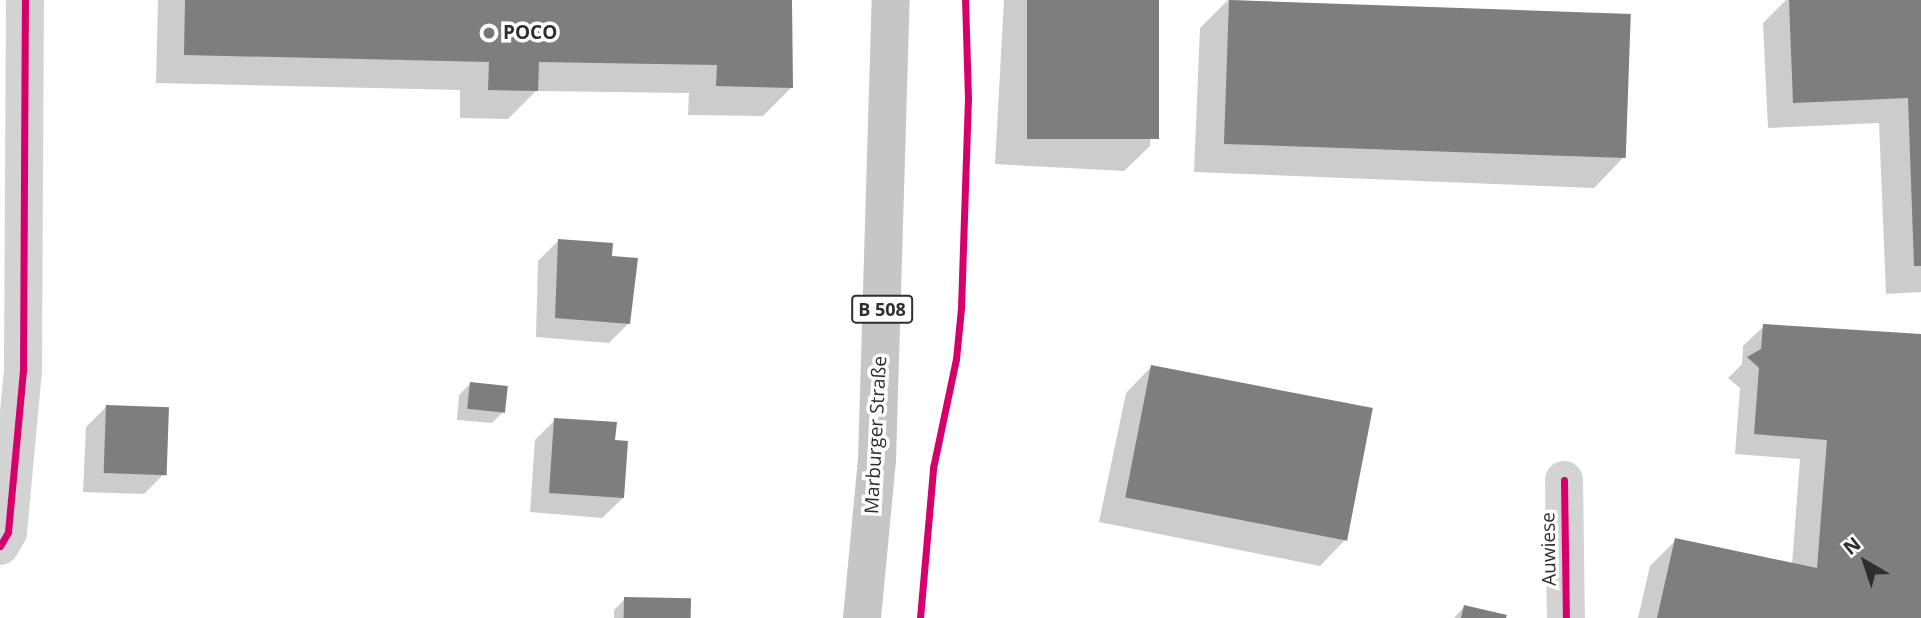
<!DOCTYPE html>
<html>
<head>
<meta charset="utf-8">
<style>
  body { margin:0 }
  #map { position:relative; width:1921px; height:618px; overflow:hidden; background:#fff; font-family:"Open Sans",sans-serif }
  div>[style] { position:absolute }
  .shadow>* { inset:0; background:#0003 }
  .building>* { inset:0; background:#7e7e7e; transform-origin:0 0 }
  .street>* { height:38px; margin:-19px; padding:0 19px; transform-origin:19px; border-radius:19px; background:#d3d3d3 }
  .primary>* { height:38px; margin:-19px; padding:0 19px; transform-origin:19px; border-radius:19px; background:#c6c6c6 }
  .cycleway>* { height:7px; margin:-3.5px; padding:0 3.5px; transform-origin:3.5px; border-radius:3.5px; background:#d6006c }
  .dots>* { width:19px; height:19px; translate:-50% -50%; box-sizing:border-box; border:4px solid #fff; border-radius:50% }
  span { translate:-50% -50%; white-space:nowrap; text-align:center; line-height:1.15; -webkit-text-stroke:7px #fff; paint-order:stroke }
  .shield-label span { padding:2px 5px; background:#fff; border:2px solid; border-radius:5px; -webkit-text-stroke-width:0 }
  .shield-label { font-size:18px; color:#2e2e2e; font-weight:700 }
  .poi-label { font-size:19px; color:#2e2e2e; font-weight:700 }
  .left { translate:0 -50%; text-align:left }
  .street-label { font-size:19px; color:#2e2e2e }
  .north { position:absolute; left:1830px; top:527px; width:70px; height:70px; -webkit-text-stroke:5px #fff; paint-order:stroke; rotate:321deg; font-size:19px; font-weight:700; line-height:28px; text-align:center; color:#2e2e2e }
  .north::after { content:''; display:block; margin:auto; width:24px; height:32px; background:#2e2e2e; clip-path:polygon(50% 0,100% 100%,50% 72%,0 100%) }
</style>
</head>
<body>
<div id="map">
  <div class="shadow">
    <i style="clip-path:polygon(158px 0,791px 0,792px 87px,763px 116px,688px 115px,689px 93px,536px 91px,508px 119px,460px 118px,460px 90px,156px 83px)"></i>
    <i style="clip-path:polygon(1004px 0,1158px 0,1150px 146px,1124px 171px,995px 164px)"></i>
    <i style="clip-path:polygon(1228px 0,1629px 16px,1622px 159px,1594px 188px,1194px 172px,1200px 28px)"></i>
    <i style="clip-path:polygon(1786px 0,1921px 0,1921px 292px,1886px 294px,1879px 123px,1768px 128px,1763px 23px)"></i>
    <i style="clip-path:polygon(558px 241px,610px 258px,629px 323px,609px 343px,536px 337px,538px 261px)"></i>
    <i style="clip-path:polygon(1764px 326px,1921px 335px,1921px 618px,1638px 618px,1650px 566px,1676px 540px,1792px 565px,1800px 459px,1735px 454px,1740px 388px,1728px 378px,1742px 364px,1743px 346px)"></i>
    <i style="clip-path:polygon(1151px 367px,1345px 540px,1320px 566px,1099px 522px,1126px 393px)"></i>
    <i style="clip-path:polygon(470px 384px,503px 412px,492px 423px,457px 420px,459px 395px)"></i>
    <i style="clip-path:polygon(106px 407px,164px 474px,144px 494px,83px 492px,86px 427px)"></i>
    <i style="clip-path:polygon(555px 420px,613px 442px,623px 498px,602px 518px,530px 512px,535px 440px)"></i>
    <i style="clip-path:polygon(625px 599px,688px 618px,614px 618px,614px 610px)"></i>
    <i style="clip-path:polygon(1464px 607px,1504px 618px,1454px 618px)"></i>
  </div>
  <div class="building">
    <i style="clip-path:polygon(185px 0,792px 0,793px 88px,716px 86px,717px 65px,539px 62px,538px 91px,488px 90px,489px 62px,184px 55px)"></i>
    <i style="left:1027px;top:0;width:132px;height:139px"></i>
    <i style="left:1229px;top:0;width:402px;height:144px;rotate:2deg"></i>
    <i style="clip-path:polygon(1789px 0,1921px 0,1921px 266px,1914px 266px,1908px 98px,1793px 103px)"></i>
    <i style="clip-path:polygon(558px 239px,613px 243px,612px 256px,638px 258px,630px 324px,555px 318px)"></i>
    <i style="clip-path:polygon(1763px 324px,1921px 334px,1921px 618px,1657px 618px,1675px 538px,1817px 568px,1827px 440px,1754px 434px,1759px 368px,1747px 357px,1761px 349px)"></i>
    <i style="left:1151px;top:365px;width:226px;height:135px;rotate:11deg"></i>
    <i style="left:470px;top:382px;width:38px;height:27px;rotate:6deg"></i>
    <i style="left:106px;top:405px;width:63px;height:68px;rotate:2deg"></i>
    <i style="clip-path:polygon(554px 418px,617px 422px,615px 440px,628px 441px,624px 498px,549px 493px)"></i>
    <i style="left:624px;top:597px;width:67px;height:21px;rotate:1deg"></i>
    <i style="clip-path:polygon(1464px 605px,1507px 615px,1506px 618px,1461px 618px)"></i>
  </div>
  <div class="street">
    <i style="left:1564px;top:480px;width:138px;rotate:89.2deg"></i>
    <i style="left:0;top:546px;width:16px;rotate:-60deg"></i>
    <i style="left:8px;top:532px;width:164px;rotate:-84.7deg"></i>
    <i style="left:23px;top:369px;width:369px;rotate:-89.7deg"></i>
  </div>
  <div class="primary">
    <i style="left:862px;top:618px;width:159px;rotate:-84.6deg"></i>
    <i style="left:877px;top:460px;width:460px;rotate:-88.3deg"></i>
  </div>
  <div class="cycleway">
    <i style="left:1564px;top:480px;width:138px;rotate:89.2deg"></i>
    <i style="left:0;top:546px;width:16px;rotate:-60deg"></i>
    <i style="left:8px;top:532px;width:164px;rotate:-84.7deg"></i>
    <i style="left:23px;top:369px;width:369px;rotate:-89.7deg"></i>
    <i style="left:920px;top:618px;width:151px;rotate:-85deg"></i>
    <i style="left:933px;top:468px;width:111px;rotate:-78.1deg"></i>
    <i style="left:956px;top:359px;width:51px;rotate:-84.4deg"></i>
    <i style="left:961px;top:308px;width:209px;rotate:-88.1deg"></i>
    <i style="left:968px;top:99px;width:99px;rotate:-91.7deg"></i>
  </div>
  <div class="dots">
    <i style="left:489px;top:33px;background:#777"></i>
  </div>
  <div class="shield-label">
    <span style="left:882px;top:309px">B 508</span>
  </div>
  <div class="poi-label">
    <span class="left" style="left:503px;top:33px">POCO</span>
  </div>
  <div class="street-label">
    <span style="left:876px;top:435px;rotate:-87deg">Marburger Straße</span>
    <span style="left:1549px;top:549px;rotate:-91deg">Auwiese</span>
  </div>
  <div class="north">N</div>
</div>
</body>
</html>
